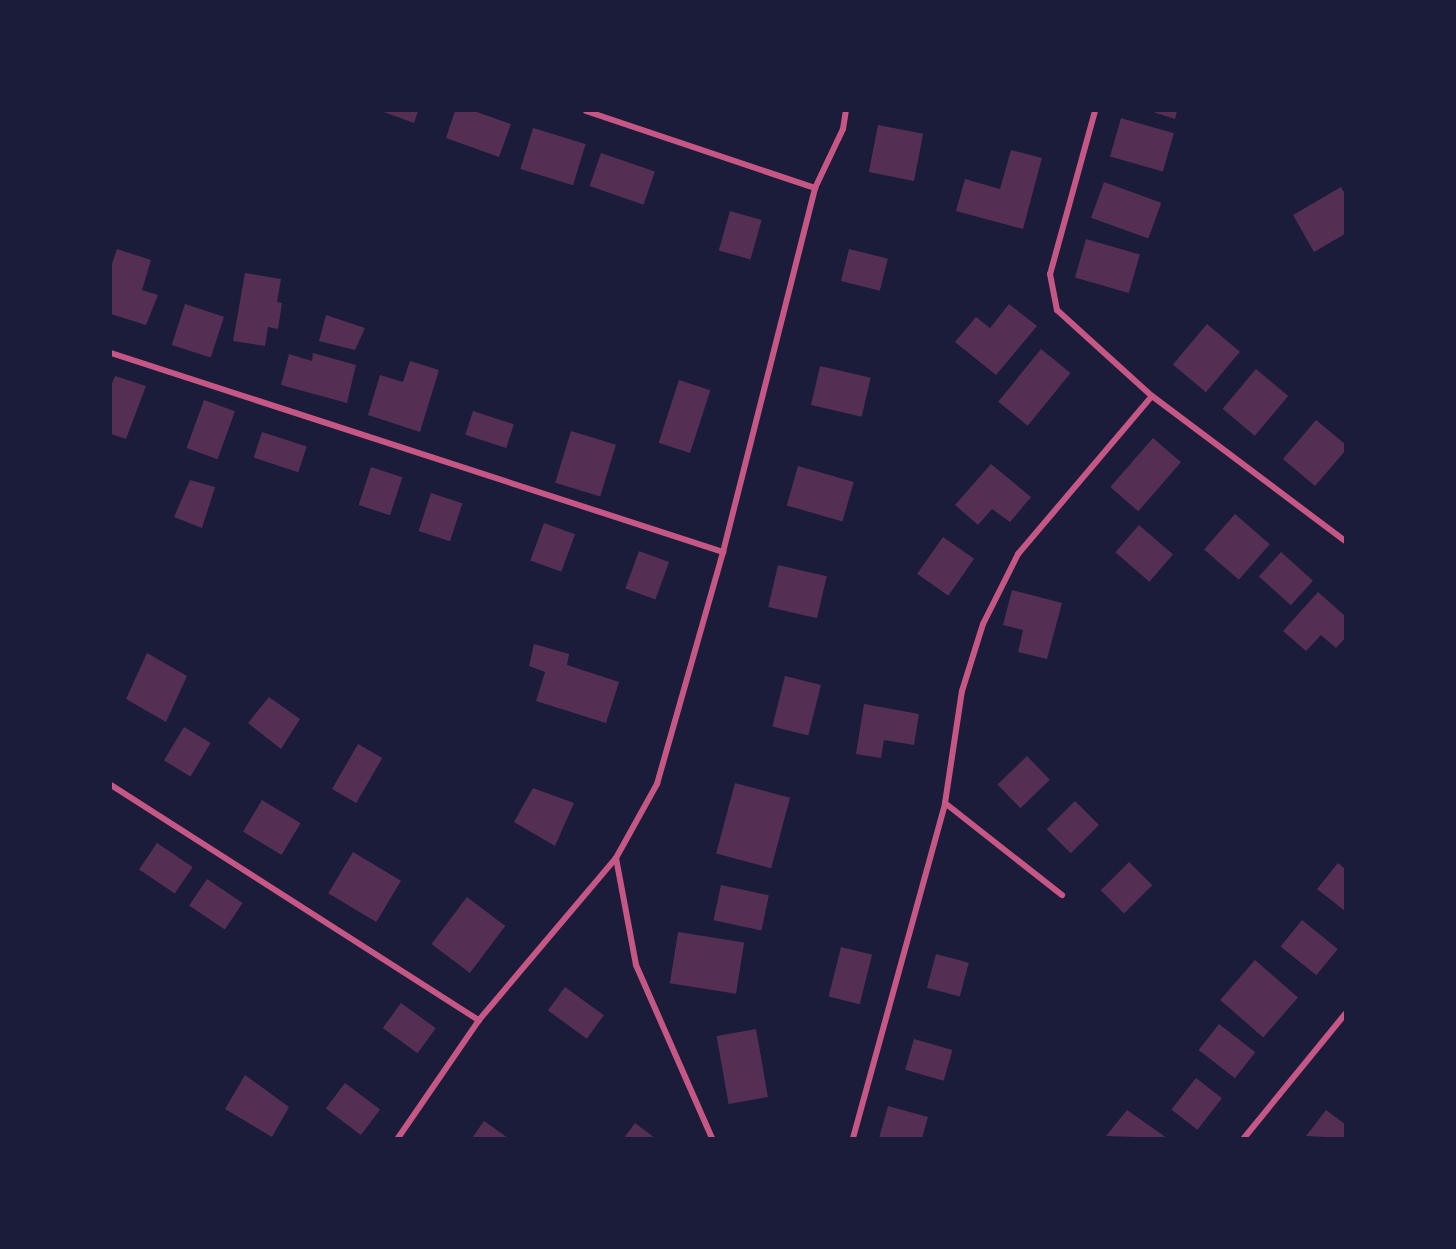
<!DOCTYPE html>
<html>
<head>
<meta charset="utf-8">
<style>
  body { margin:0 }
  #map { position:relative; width:1456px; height:1249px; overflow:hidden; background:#1b1b3a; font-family:Ubuntu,sans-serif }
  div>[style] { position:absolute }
  .building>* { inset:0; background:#542f53; transform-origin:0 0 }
  .minor>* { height:6px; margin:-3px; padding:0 3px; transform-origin:3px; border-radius:3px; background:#c65784 }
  span { translate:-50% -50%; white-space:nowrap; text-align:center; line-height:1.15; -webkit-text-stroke:4.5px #1b1b3a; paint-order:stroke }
  .frame { position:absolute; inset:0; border:112px solid #1b1b3a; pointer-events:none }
</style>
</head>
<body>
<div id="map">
  <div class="building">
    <i style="clip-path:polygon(381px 111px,418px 111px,414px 123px)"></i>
    <i style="clip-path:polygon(455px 111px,474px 111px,511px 124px,499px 157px,446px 138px)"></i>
    <i style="clip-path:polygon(1150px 111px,1177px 111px,1175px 119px)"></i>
    <i style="left:1121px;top:118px;width:55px;height:40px;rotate:16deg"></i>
    <i style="left:878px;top:125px;width:46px;height:48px;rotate:11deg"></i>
    <i style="left:533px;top:128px;width:55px;height:43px;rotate:17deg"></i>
    <i style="clip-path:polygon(1011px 150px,1042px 158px,1023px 229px,956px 211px,965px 179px,1000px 189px)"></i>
    <i style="left:601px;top:153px;width:57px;height:35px;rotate:19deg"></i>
    <i style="left:1104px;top:182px;width:61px;height:38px;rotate:20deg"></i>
    <i style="clip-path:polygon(1341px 187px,1345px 194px,1345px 234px,1314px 252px,1293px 215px)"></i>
    <i style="left:730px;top:211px;width:33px;height:41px;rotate:16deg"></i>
    <i style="left:1086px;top:239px;width:56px;height:40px;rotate:16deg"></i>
    <i style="clip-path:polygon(117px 249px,151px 260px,142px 290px,158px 295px,146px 325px,111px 314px,111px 267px)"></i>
    <i style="left:849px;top:249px;width:40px;height:33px;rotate:14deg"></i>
    <i style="clip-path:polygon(245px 273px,281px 279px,277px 302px,282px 303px,278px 329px,268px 327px,265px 346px,233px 341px)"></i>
    <i style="left:185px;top:304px;width:41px;height:43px;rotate:18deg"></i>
    <i style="clip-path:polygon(1009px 304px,1037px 326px,996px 375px,955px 342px,976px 317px,990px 328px)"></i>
    <i style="clip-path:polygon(326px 315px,365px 328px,355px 350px,319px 341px)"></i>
    <i style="left:1207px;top:324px;width:43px;height:53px;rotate:40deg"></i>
    <i style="left:1041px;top:349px;width:38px;height:68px;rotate:39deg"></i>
    <i style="clip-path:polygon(313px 353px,356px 365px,347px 403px,281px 385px,289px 354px,312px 361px)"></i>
    <i style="clip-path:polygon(410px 361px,439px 370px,420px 432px,368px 415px,380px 375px,403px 382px)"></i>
    <i style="left:820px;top:366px;width:52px;height:40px;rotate:13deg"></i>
    <i style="left:1256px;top:369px;width:42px;height:52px;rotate:40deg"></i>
    <i style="clip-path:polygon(115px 376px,146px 386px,126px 439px,111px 434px,111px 386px)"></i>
    <i style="left:679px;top:380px;width:33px;height:66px;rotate:18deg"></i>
    <i style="left:204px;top:400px;width:33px;height:51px;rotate:20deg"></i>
    <i style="left:473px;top:411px;width:43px;height:25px;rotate:18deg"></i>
    <i style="clip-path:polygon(1316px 420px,1345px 444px,1345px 451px,1315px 486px,1283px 459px)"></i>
    <i style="left:571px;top:431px;width:47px;height:54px;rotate:17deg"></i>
    <i style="left:262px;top:432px;width:47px;height:27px;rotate:18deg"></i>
    <i style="left:1153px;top:438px;width:37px;height:65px;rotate:41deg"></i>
    <i style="clip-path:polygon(991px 464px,1031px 497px,1010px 522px,992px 509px,978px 525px,955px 505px)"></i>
    <i style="left:798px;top:466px;width:58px;height:41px;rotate:16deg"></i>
    <i style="left:371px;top:467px;width:33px;height:40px;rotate:18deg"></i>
    <i style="clip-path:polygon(190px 480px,215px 487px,202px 528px,174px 517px)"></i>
    <i style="left:431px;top:493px;width:33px;height:40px;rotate:18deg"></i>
    <i style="left:1235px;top:514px;width:46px;height:47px;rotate:41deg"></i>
    <i style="left:544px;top:523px;width:33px;height:40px;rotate:20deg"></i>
    <i style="left:1139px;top:525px;width:45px;height:36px;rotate:41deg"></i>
    <i style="left:943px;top:537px;width:38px;height:45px;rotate:35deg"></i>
    <i style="left:639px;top:551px;width:32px;height:40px;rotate:20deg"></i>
    <i style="left:1281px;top:552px;width:43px;height:33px;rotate:42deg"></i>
    <i style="left:778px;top:565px;width:50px;height:43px;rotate:13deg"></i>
    <i style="clip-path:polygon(1012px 590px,1062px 603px,1047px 659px,1018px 652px,1023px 630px,1003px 625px)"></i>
    <i style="clip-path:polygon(1318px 592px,1345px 616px,1345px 638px,1336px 648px,1321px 635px,1306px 651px,1283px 631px)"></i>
    <i style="clip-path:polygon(534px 644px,569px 654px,567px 665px,619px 682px,606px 723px,536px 701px,545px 672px,529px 666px)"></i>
    <i style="clip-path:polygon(147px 653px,187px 676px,166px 722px,126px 699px)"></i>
    <i style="left:785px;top:676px;width:37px;height:52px;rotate:14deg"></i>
    <i style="clip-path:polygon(269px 697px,300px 719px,281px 749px,248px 723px)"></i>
    <i style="clip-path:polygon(864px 704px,919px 714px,914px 745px,884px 740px,881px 758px,856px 754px)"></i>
    <i style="left:184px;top:727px;width:31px;height:39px;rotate:31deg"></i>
    <i style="left:358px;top:744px;width:28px;height:52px;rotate:30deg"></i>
    <i style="left:1027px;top:756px;width:33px;height:41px;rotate:46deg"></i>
    <i style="left:735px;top:783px;width:57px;height:73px;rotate:15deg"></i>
    <i style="clip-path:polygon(533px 788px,574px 803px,555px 846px,514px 822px)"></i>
    <i style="left:262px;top:800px;width:45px;height:37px;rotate:31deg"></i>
    <i style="left:1075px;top:801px;width:34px;height:40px;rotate:45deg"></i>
    <i style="left:157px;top:843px;width:43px;height:32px;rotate:34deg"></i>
    <i style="left:353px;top:852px;width:56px;height:48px;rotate:31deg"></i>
    <i style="left:1129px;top:862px;width:33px;height:40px;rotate:45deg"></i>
    <i style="clip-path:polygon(1338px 863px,1345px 869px,1345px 911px,1317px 889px)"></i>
    <i style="left:207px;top:879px;width:43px;height:32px;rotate:34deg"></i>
    <i style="left:721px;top:885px;width:49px;height:36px;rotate:12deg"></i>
    <i style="left:467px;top:897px;width:48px;height:59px;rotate:37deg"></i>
    <i style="left:1302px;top:920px;width:46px;height:34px;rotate:39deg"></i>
    <i style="left:678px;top:932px;width:67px;height:52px;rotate:9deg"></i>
    <i style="left:841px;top:947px;width:32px;height:51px;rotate:14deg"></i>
    <i style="left:936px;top:954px;width:34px;height:35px;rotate:15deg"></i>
    <i style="left:1255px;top:960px;width:57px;height:53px;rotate:41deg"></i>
    <i style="left:565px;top:987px;width:48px;height:29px;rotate:36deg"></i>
    <i style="left:401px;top:1003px;width:43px;height:31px;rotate:36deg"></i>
    <i style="left:1219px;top:1024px;width:46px;height:33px;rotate:38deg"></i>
    <i style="left:756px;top:1029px;width:69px;height:40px;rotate:80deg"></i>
    <i style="left:914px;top:1039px;width:40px;height:32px;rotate:16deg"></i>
    <i style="clip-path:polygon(245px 1075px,289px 1107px,272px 1137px,225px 1109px)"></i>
    <i style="left:1196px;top:1078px;width:33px;height:40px;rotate:38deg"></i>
    <i style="left:345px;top:1083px;width:44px;height:32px;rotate:37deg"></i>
    <i style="clip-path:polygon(888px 1106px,928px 1117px,922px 1138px,879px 1138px)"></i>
    <i style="clip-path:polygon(1127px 1110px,1167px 1138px,1106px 1136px)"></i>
    <i style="clip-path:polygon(1326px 1110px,1345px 1124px,1345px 1138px,1306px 1136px)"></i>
    <i style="clip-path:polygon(484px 1121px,508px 1138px,472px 1138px)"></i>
    <i style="clip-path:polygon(635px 1123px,655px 1138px,624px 1138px)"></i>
  </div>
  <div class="minor">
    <i style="left:586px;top:111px;width:242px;rotate:18.6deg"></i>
    <i style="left:1095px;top:111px;width:169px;rotate:105.4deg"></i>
    <i style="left:1050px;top:274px;width:37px;rotate:79deg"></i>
    <i style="left:1057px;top:310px;width:128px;rotate:42.2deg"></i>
    <i style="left:1152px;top:396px;width:241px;rotate:36.9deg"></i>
    <i style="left:111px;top:353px;width:644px;rotate:18.01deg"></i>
    <i style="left:111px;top:785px;width:437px;rotate:32.6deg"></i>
    <i style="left:945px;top:803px;width:149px;rotate:38.2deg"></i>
    <i style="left:616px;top:858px;width:109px;rotate:79.4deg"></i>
    <i style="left:636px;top:965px;width:189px;rotate:66.3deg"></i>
    <i style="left:398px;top:1138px;width:143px;rotate:-55.5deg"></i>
    <i style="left:479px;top:1020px;width:212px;rotate:-49.8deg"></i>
    <i style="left:616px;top:858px;width:85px;rotate:-61deg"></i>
    <i style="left:657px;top:784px;width:241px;rotate:-74.1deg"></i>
    <i style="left:723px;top:552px;width:375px;rotate:-75.8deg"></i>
    <i style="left:815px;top:188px;width:65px;rotate:-64.6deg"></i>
    <i style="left:843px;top:129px;width:18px;rotate:-81deg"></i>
    <i style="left:853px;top:1138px;width:347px;rotate:-74.6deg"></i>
    <i style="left:945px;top:803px;width:113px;rotate:-81.4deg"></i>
    <i style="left:962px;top:691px;width:70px;rotate:-72.6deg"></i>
    <i style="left:983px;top:624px;width:78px;rotate:-63.4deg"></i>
    <i style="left:1018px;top:554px;width:207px;rotate:-49.7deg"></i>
    <i style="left:1244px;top:1138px;width:160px;rotate:-50.8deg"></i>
  </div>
  <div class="frame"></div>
</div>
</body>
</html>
